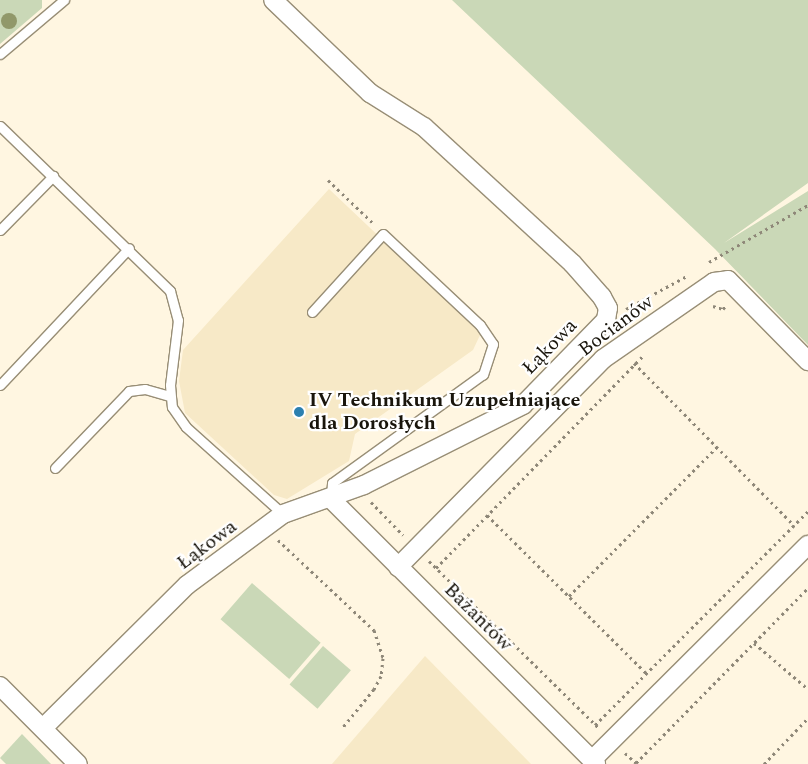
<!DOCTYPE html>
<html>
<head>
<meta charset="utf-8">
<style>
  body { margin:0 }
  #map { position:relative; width:808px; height:764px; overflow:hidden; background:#fff6e1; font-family:Spectral,serif }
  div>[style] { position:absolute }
  .built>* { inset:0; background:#f7e9c7 }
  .green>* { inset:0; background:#cad8b7; transform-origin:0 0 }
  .path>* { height:3px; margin-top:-1.5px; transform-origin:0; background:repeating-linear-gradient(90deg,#8e8778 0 2.5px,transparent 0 6.5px) }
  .roads { filter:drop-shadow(1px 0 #988e76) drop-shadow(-1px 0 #988e76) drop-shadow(0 1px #988e76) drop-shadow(0 -1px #988e76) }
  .lane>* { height:9px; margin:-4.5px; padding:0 4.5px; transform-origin:4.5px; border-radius:4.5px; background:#fff }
  .street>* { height:18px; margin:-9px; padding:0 9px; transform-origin:9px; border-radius:9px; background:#fff }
  .trees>* { width:16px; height:16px; margin:-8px; border-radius:50%; background:#91986a }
  .dots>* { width:14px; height:14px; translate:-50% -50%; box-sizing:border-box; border:2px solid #fff; border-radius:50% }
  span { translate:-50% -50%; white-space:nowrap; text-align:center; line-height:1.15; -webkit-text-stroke:4.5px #fff; paint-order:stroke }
  .street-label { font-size:20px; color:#19150c }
  .poi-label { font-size:20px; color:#19150c; font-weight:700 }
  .left { translate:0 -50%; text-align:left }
</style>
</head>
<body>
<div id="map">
  <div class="built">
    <i style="clip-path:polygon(329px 189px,481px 333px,473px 350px,355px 434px,349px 461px,287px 499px,274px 495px,185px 413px,179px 381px,183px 350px)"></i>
    <i style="clip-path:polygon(425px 656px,531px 764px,332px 764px)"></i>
  </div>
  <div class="green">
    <i style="clip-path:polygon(0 0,42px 0,42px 8px,0 44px)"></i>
    <i style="clip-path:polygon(452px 0,808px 0,808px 183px,724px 243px,808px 191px,808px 345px,715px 249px)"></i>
    <i style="left:252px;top:583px;width:91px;height:48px;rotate:41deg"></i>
    <i style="left:323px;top:646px;width:37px;height:51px;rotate:41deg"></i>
    <i style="clip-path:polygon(22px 734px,51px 764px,6px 764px,0 758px)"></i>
  </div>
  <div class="path">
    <i style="left:328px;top:180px;width:64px;rotate:43.7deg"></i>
    <i style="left:709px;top:262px;width:114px;rotate:-29.9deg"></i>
    <i style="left:713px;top:306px;width:10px;rotate:17deg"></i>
    <i style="left:723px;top:309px;width:6px;rotate:-51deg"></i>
    <i style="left:626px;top:309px;width:69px;rotate:-28.4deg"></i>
    <i style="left:634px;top:363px;width:228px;rotate:45.4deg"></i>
    <i style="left:371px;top:502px;width:46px;rotate:45.9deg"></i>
    <i style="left:487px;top:515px;width:224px;rotate:44.8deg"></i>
    <i style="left:278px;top:540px;width:132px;rotate:43.2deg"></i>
    <i style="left:374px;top:630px;width:29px;rotate:72deg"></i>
    <i style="left:383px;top:658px;width:18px;rotate:96deg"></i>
    <i style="left:381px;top:676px;width:15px;rotate:118deg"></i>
    <i style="left:374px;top:689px;width:49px;rotate:129.2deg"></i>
    <i style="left:429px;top:561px;width:238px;rotate:44.5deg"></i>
    <i style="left:436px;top:568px;width:296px;rotate:-45.7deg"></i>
    <i style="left:569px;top:596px;width:210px;rotate:-45.2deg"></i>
    <i style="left:754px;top:643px;width:71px;rotate:40.4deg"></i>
    <i style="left:595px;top:725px;width:302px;rotate:-45.1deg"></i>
    <i style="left:625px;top:753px;width:15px;rotate:42deg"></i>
    <i style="left:636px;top:763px;width:245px;rotate:-45.5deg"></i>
    <i style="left:764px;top:764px;width:64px;rotate:-46.3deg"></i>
  </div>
  <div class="roads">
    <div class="lane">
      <i style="left:0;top:54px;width:84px;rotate:-40.2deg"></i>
      <i style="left:0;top:126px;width:237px;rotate:44.1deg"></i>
      <i style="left:170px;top:291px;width:30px;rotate:75deg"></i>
      <i style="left:178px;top:320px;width:65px;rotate:97deg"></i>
      <i style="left:170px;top:385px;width:22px;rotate:85deg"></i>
      <i style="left:172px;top:407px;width:24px;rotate:55deg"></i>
      <i style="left:186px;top:427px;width:130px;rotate:41.9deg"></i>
      <i style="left:0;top:230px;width:76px;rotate:-45.5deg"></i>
      <i style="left:312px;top:312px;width:105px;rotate:-47.7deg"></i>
      <i style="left:383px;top:234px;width:133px;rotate:43.2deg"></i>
      <i style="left:480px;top:325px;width:23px;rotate:56deg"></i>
      <i style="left:493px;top:344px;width:32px;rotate:108deg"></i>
      <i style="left:483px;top:374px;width:186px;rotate:144.2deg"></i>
      <i style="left:332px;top:483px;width:16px;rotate:94deg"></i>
      <i style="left:0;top:385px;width:188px;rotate:-46.7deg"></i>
      <i style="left:55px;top:468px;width:107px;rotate:-46.1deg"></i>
      <i style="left:129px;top:391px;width:16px;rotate:-7deg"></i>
      <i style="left:145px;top:389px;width:25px;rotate:16deg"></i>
    </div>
    <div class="street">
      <i style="left:331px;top:499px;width:375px;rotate:45deg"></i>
      <i style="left:398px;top:567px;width:292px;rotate:-45.4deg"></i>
      <i style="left:603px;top:359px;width:135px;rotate:-34.7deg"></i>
      <i style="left:714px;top:282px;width:14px;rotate:-8deg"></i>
      <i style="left:728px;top:280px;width:114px;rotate:45.4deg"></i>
      <i style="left:0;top:686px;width:110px;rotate:45deg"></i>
      <i style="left:43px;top:728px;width:203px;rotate:-44.8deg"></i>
      <i style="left:187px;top:585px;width:119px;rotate:-36.5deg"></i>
      <i style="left:283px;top:514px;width:86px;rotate:-19.7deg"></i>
      <i style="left:364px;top:485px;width:178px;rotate:-26.7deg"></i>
      <i style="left:523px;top:405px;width:119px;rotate:-45.7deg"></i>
      <i style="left:606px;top:320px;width:12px;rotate:-81deg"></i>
      <i style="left:608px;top:308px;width:13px;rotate:-119deg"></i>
      <i style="left:602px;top:297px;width:45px;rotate:-131.4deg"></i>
      <i style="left:572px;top:263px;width:201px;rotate:-137.4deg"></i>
      <i style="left:424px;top:127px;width:64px;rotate:-147.8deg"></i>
      <i style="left:370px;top:93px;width:134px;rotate:-136.2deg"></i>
      <i style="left:592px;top:760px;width:305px;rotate:-44.9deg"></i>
    </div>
  </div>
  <div class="trees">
    <i style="left:9px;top:21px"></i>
  </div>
  <div class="dots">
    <i style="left:299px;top:412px;background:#2c80b0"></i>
  </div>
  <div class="street-label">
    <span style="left:616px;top:326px;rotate:-37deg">Bocianów</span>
    <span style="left:550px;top:347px;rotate:-46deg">Łąkowa</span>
    <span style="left:207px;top:545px;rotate:-37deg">Łąkowa</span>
    <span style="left:478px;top:617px;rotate:45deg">Bażantów</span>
  </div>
  <div class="poi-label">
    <span class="left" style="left:309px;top:412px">IV Technikum Uzupełniające<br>dla Dorosłych</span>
  </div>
</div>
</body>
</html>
